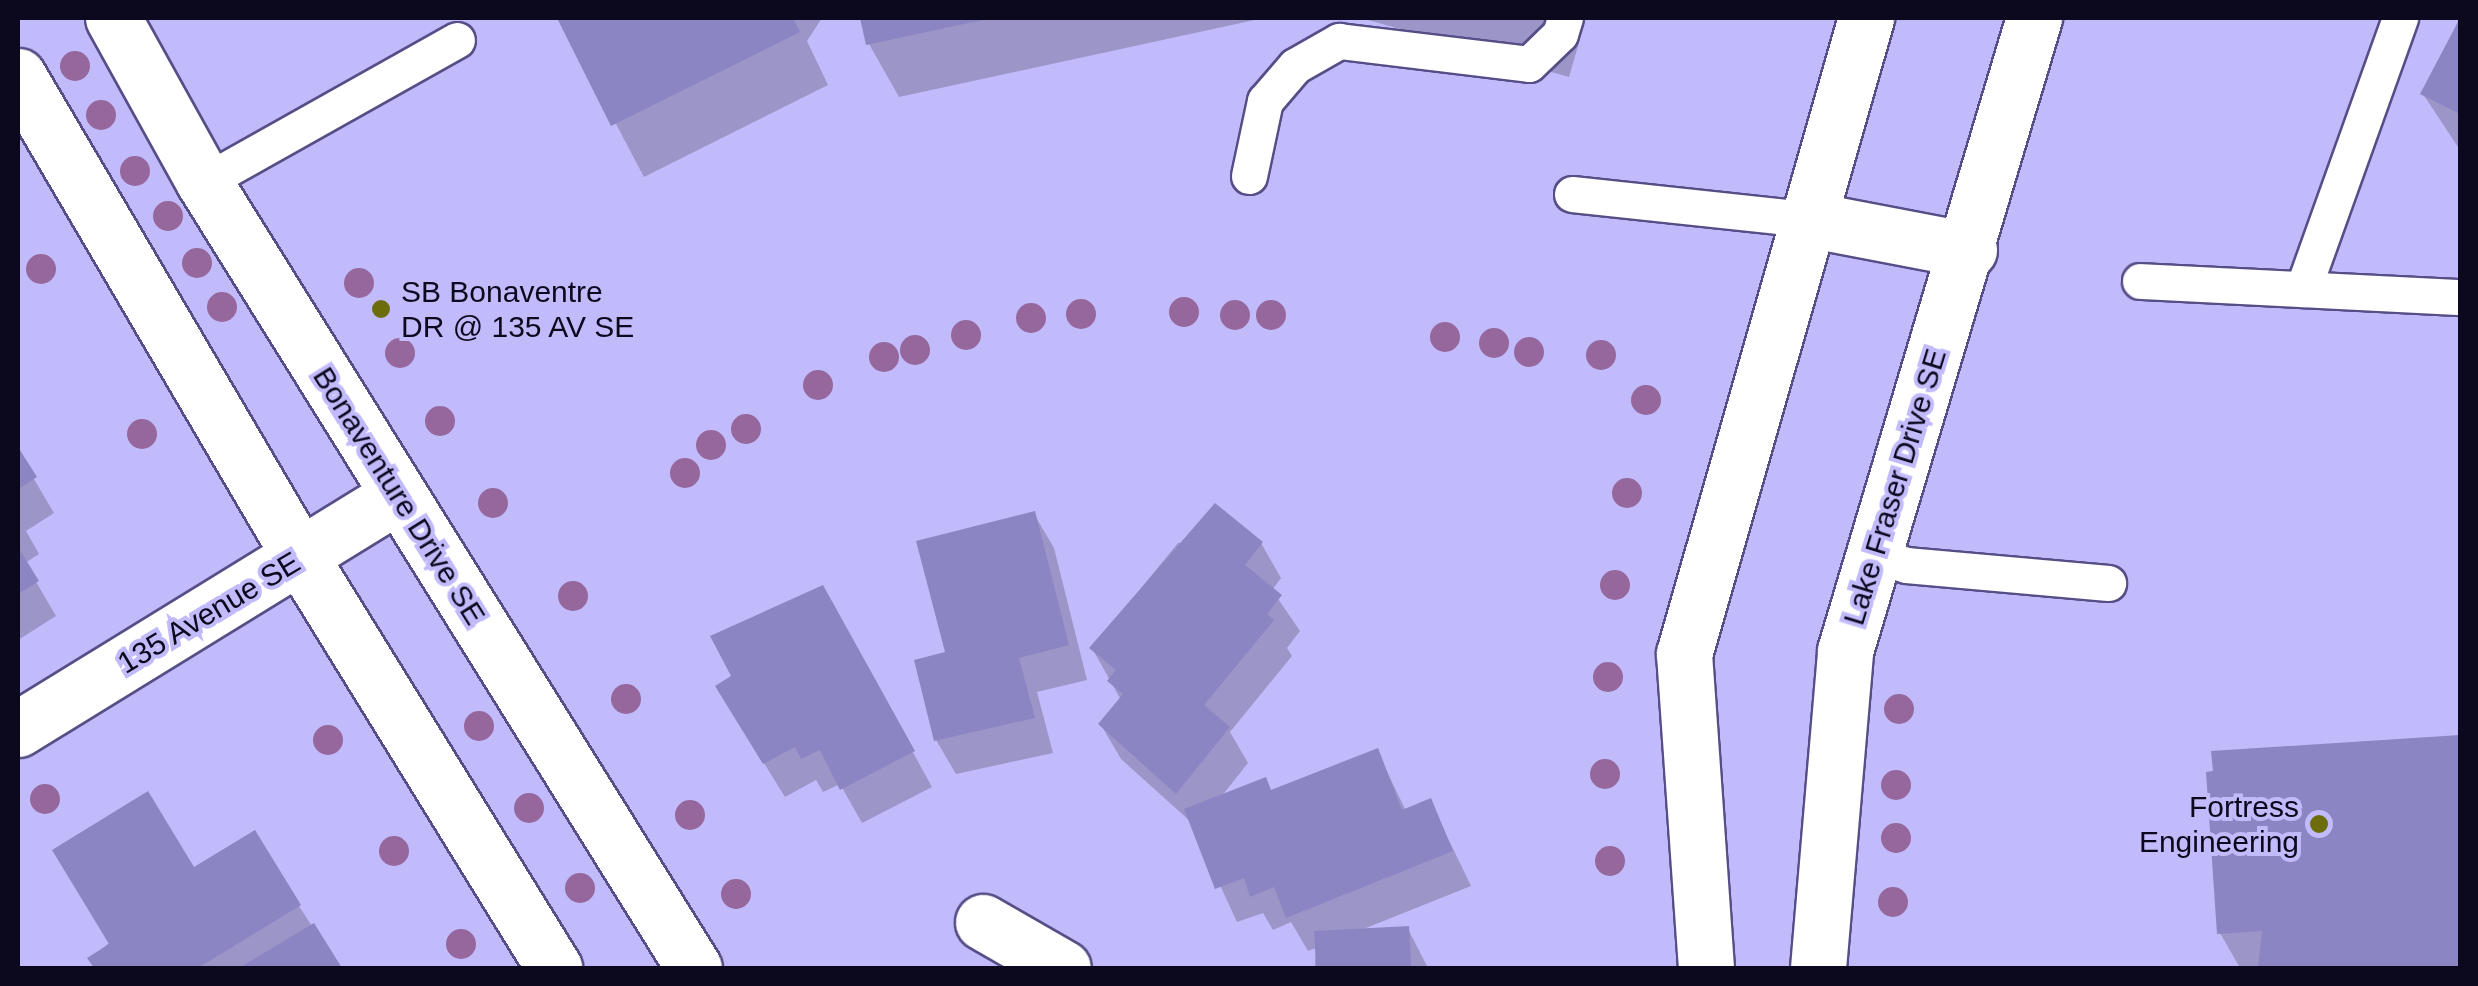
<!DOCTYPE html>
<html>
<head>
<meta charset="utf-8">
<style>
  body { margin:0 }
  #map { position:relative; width:2478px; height:986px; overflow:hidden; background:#c2bbfb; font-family:Helvetica,sans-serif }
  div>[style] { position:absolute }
  .shadow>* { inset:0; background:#0003 }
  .building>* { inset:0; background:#8c85c3; transform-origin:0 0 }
  .roads { filter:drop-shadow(2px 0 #564e86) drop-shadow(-2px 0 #564e86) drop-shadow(0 2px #564e86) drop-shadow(0 -2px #564e86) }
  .service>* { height:35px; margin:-17.5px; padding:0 17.5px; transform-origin:17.5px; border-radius:17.5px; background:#fff }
  .minor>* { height:55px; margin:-27.5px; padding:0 27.5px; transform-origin:27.5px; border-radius:27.5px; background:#fff }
  .tertiary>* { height:55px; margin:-27.5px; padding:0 27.5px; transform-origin:27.5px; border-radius:27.5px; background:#fff }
  .trees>* { width:30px; height:30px; margin:-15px; border-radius:50%; background:#95679c }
  .dots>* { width:28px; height:28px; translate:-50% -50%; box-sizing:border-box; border:5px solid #c2bbfb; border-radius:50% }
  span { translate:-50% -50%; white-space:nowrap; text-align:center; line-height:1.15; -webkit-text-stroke:8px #c2bbfb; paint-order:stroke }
  .poi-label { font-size:30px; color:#0c081e }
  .left { translate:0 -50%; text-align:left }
  .right { translate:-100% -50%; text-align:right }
  .street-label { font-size:30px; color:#0c081e }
  .frame { position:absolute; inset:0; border:20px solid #0c081e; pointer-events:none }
</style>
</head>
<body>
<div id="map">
  <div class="shadow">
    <i style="clip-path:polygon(560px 18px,822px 18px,807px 41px,828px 85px,644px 177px)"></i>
    <i style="clip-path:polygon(863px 18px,1264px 18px,899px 97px,869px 44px)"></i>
    <i style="clip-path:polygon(1361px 18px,1586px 18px,1569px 77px)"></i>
    <i style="clip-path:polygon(2460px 18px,2460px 150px,2423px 94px)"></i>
    <i style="clip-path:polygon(18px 452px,54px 513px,26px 531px,39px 554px,25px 563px,56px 616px,18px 640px)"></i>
    <i style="clip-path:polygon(1034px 514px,1054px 548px,1087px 680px,1037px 692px,1053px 753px,956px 774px,936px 740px,948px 654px)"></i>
    <i style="clip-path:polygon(1178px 543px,1261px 543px,1281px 578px,1272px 590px,1300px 631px,1287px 648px,1292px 656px,1230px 732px,1248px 763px,1221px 797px,1272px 793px,1377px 751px,1406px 811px,1430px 801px,1471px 886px,1361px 930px,1408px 929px,1428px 968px,1315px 968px,1316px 948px,1308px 951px,1291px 922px,1273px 930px,1263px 913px,1237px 922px,1191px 822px,1121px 759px,1101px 725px,1121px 700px,1092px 648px)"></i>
    <i style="clip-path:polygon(842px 623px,932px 787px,862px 823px,840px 784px,823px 792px,816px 780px,785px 797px,738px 721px)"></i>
    <i style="clip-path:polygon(2460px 737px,2460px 968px,2240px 968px,2220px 933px,2214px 754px)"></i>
    <i style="clip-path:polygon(193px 870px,299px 906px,339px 968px,100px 968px,94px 956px)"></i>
  </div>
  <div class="building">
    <i style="clip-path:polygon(557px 18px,793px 18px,800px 32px,611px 126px)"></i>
    <i style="clip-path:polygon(860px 18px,986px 18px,987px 19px,866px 45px)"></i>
    <i style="clip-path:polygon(2460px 18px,2460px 114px,2420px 94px)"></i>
    <i style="clip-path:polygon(18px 447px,37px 477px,18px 489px)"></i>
    <i style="clip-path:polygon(1215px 503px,1263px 542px,1245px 565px,1282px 595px,1267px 614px,1274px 620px,1204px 705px,1230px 727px,1176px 794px,1098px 724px,1123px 694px,1107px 681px,1116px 670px,1089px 648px)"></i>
    <i style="clip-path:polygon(1035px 511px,1069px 645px,1019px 658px,1035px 718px,934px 741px,914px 660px,945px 652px,916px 541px)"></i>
    <i style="clip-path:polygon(18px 547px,39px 581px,18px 594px)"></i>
    <i style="clip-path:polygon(823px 585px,915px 751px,840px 790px,820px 750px,801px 759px,795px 747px,763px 764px,715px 686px,731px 676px,710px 636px)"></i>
    <i style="clip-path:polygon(2460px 735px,2460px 968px,2258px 968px,2262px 931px,2217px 934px,2206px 772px,2213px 771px,2211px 751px)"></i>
    <i style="clip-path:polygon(1378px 748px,1402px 810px,1431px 798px,1453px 851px,1286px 918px,1274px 887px,1250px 897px,1244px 878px,1215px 889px,1184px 809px,1266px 777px,1271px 790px)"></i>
    <i style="clip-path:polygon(148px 791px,194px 867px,255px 830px,301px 905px,198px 968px,94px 968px,87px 958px,109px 944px,52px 850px)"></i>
    <i style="clip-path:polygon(314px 923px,342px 968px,239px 968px)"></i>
    <i style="left:1409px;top:926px;width:42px;height:95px;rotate:87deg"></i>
  </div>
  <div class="roads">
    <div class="service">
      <i style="left:1249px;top:176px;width:77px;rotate:-78deg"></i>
      <i style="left:1265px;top:101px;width:46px;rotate:-49.4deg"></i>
      <i style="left:1295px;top:66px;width:51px;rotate:-29.6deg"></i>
      <i style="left:1339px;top:41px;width:191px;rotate:6.9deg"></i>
      <i style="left:1529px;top:64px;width:43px;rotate:-44.1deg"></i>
      <i style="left:1560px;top:34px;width:17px;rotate:-73deg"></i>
      <i style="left:204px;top:182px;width:290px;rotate:-29.3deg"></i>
      <i style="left:1572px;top:194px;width:236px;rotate:6.1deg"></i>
      <i style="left:2140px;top:281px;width:320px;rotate:2.9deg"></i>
      <i style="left:2303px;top:289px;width:288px;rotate:-70.3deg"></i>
      <i style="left:1874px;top:555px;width:34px;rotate:17deg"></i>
      <i style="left:1906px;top:565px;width:203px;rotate:5.1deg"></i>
    </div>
    <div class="minor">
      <i style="left:1807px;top:219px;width:165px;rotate:10.8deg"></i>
      <i style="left:18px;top:729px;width:446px;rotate:-31.6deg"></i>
      <i style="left:983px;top:922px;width:92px;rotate:29.9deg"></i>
      <i style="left:1706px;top:968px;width:315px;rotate:-94deg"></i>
      <i style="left:1684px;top:654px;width:662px;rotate:-74.03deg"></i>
      <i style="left:1818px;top:968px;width:318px;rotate:-85.1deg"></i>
      <i style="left:1845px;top:651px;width:661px;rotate:-73.38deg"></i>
    </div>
    <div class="tertiary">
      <i style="left:113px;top:18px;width:188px;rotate:61deg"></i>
      <i style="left:204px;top:182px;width:926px;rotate:58.06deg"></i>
      <i style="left:18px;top:76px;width:559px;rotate:59.58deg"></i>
      <i style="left:301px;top:558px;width:482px;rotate:58.3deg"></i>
    </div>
  </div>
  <div class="trees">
    <i style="left:75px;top:66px"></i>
    <i style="left:101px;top:115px"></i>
    <i style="left:135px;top:171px"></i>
    <i style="left:168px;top:216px"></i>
    <i style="left:197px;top:263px"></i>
    <i style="left:41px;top:269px"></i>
    <i style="left:359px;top:283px"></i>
    <i style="left:222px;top:307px"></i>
    <i style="left:1184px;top:312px"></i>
    <i style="left:1081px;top:314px"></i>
    <i style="left:1235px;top:315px"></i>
    <i style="left:1271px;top:315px"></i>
    <i style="left:1031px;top:318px"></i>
    <i style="left:966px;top:335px"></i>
    <i style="left:1445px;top:337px"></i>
    <i style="left:1494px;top:343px"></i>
    <i style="left:915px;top:350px"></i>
    <i style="left:1529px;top:352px"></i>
    <i style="left:400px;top:353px"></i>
    <i style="left:1601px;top:355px"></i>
    <i style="left:884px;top:357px"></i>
    <i style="left:818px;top:385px"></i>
    <i style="left:1646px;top:400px"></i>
    <i style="left:440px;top:421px"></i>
    <i style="left:746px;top:429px"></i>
    <i style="left:142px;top:434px"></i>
    <i style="left:711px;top:445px"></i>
    <i style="left:685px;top:473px"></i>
    <i style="left:1627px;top:493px"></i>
    <i style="left:493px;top:503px"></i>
    <i style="left:1615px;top:585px"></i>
    <i style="left:573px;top:596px"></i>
    <i style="left:1608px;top:677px"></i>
    <i style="left:626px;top:699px"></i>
    <i style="left:1899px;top:709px"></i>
    <i style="left:479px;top:726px"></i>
    <i style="left:328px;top:740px"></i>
    <i style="left:1605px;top:774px"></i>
    <i style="left:1896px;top:785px"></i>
    <i style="left:45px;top:799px"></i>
    <i style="left:529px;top:808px"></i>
    <i style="left:690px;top:815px"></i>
    <i style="left:1896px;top:838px"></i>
    <i style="left:394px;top:851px"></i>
    <i style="left:1610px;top:861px"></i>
    <i style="left:580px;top:888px"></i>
    <i style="left:736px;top:894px"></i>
    <i style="left:1893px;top:902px"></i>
    <i style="left:461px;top:944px"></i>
  </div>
  <div class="dots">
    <i style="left:381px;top:309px;background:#6d6c0b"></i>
    <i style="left:2319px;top:824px;background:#6d6c0b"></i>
  </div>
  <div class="poi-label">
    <span class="left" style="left:401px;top:309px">SB Bonaventre<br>DR @ 135 AV SE</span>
    <span class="right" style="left:2299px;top:824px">Fortress<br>Engineering</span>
  </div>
  <div class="street-label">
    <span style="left:1895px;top:487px;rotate:-73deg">Lake Fraser Drive SE</span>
    <span style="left:399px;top:496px;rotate:58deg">Bonaventure Drive SE</span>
    <span style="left:209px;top:613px;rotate:-31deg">135 Avenue SE</span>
  </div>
  <div class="frame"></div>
</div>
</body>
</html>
